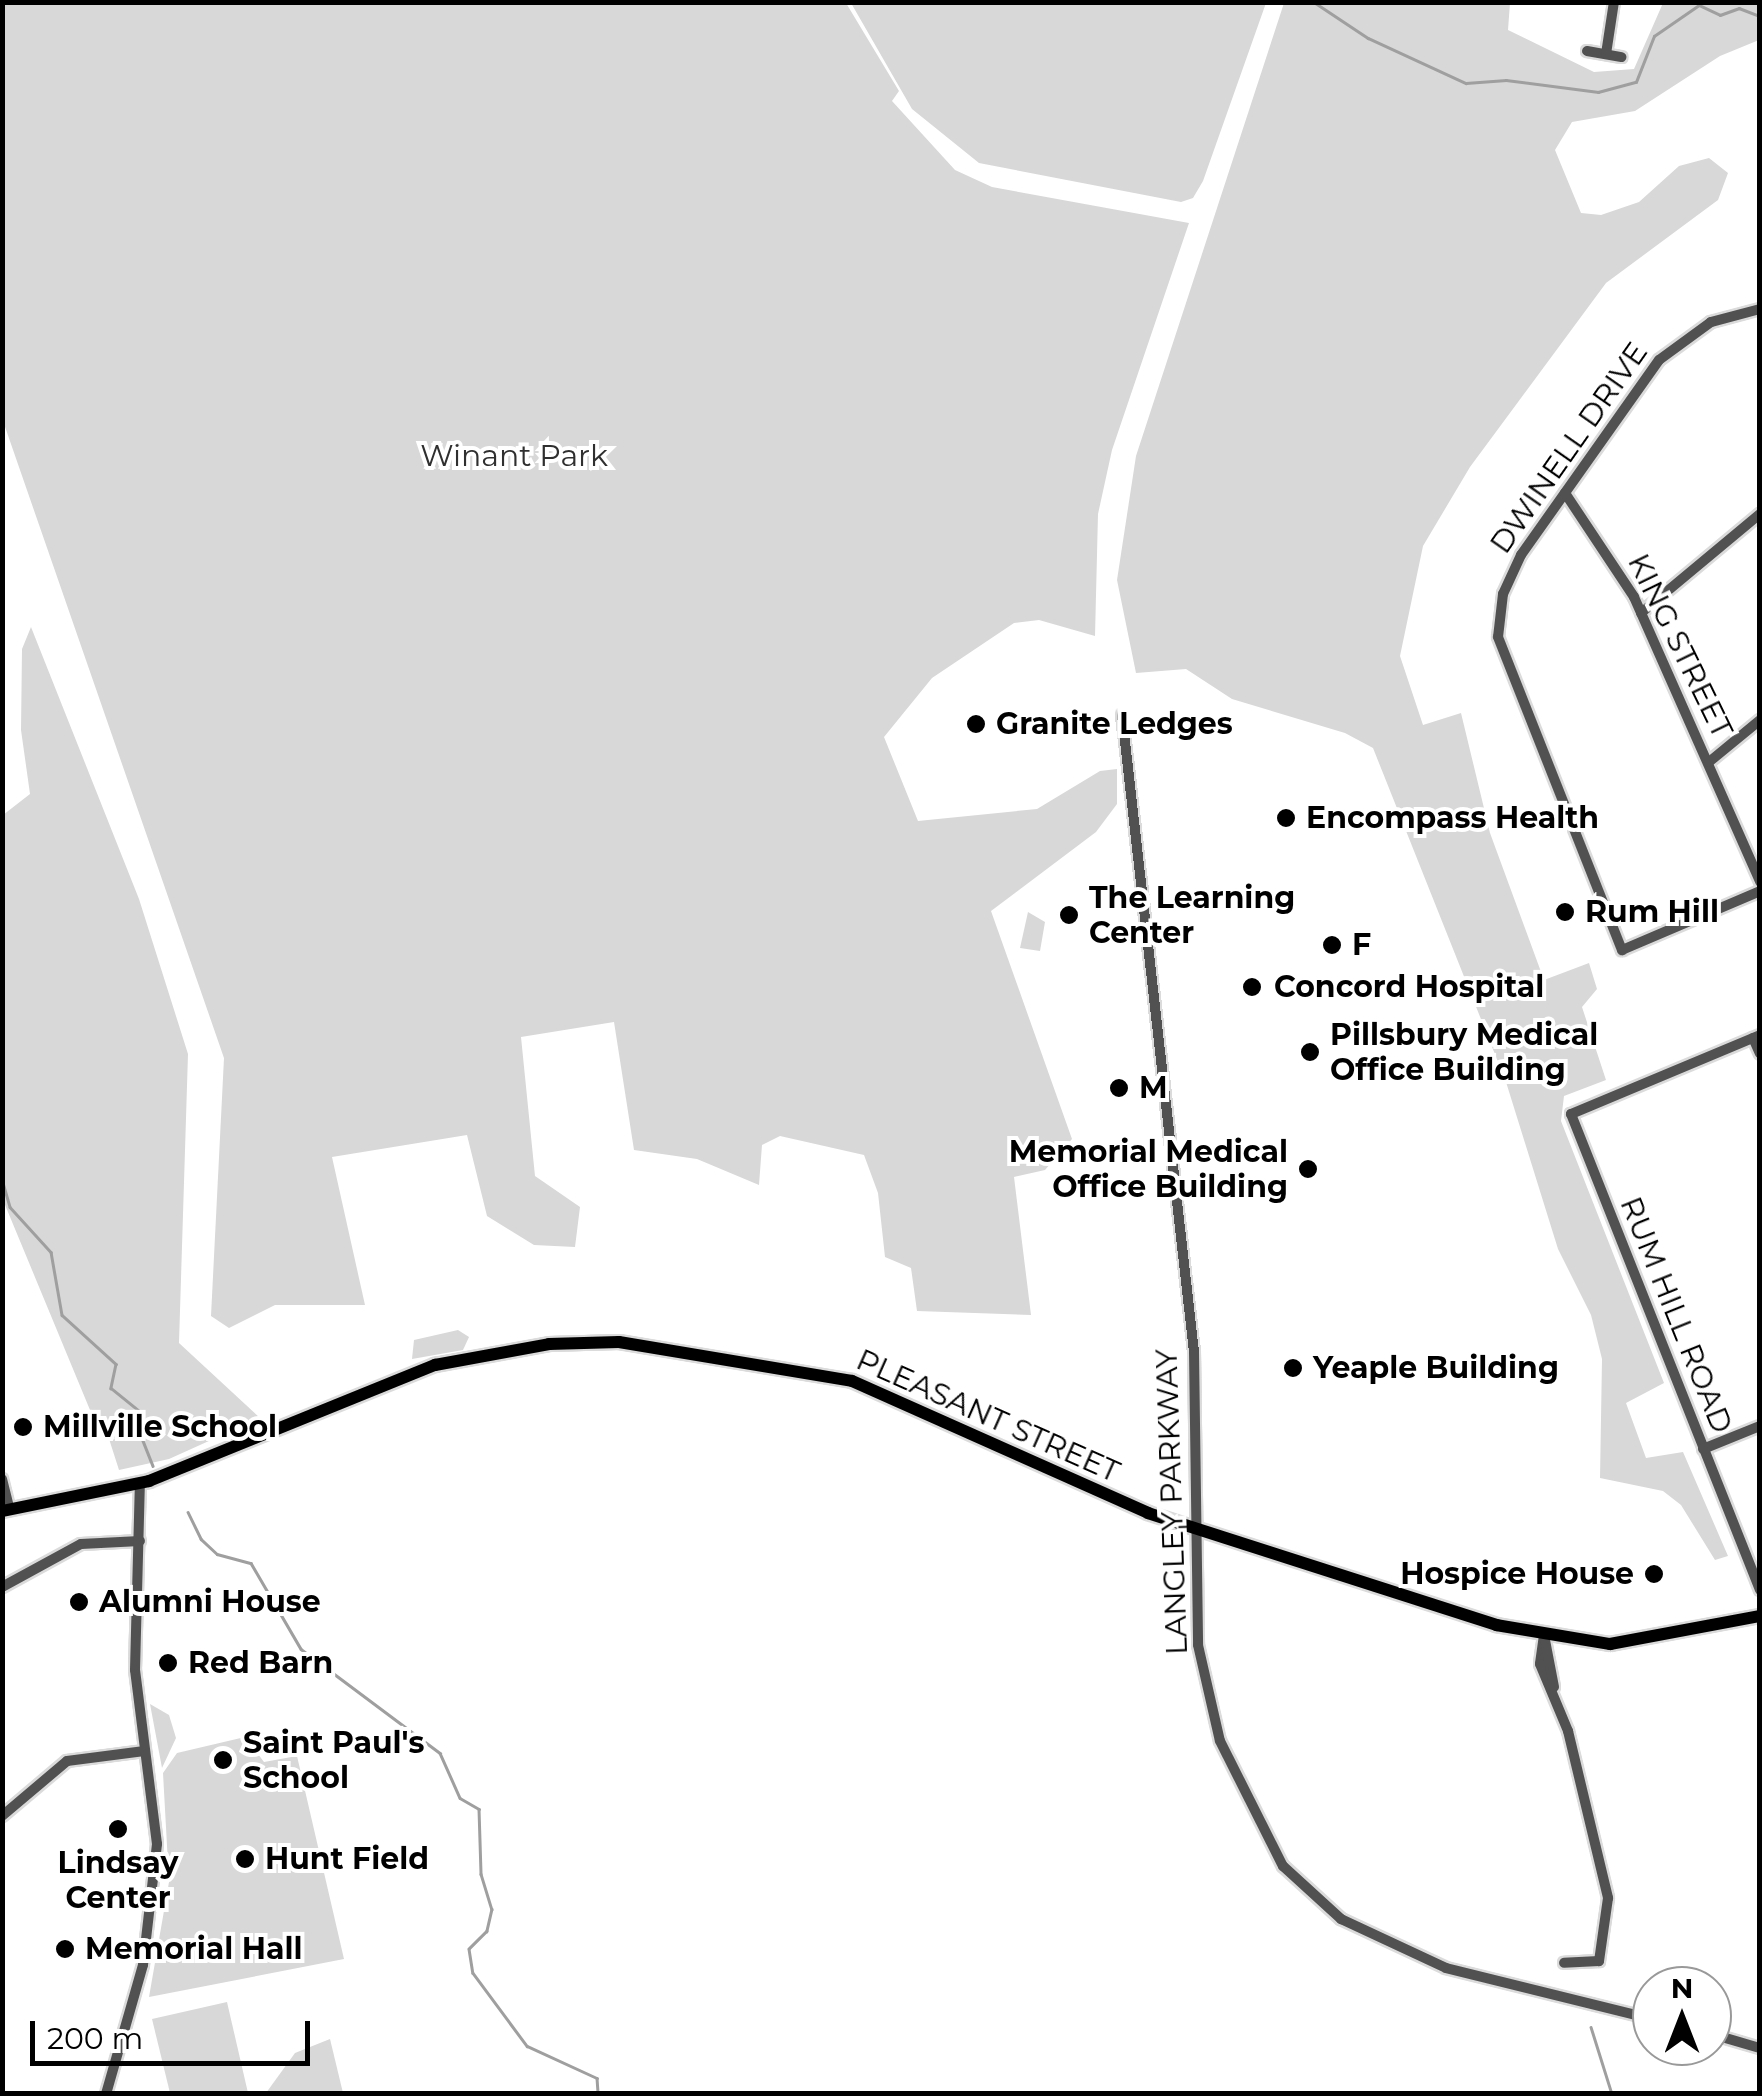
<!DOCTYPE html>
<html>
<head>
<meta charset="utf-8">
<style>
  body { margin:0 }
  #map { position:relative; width:1762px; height:2096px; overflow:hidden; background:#fff; font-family:Montserrat,sans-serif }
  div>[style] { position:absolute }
  .green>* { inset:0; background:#d8d8d8 }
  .stream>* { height:2.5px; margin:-1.25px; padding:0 1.25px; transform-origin:1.25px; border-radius:1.25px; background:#9f9f9f }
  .roads { filter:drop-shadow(2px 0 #dbdbdb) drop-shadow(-2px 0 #dbdbdb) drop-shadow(0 2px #dbdbdb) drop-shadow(0 -2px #dbdbdb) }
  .minor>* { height:10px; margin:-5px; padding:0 5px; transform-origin:5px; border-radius:5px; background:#515151 }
  .major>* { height:12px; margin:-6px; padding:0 6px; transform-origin:6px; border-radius:6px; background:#000 }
  .dots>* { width:28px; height:28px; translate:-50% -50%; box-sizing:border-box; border:5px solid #fff; border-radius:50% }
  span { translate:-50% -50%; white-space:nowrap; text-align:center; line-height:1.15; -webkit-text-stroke:8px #fff; paint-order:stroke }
  .street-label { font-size:30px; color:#000 }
  .park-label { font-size:30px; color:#2f2f2f }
  .poi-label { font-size:30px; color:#000; font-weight:700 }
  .left { translate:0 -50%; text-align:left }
  .right { translate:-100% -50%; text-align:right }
  .frame { position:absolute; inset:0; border:5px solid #000; pointer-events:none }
  .north { position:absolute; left:1632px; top:1966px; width:100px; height:100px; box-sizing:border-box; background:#fff; border:2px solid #999; border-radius:50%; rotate:0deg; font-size:28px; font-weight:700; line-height:40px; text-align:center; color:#000 }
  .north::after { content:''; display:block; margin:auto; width:35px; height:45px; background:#000; clip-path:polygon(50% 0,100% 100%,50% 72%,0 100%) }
  .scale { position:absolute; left:30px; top:2021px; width:280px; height:45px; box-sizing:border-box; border:5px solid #000; border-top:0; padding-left:12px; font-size:30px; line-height:35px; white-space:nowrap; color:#000; -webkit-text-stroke:8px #fff; paint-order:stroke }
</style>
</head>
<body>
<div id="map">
  <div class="green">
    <i style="clip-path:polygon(2px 3px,846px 3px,899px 91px,892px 101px,955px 170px,992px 187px,1189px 223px,1112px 450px,1098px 514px,1095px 636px,1039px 620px,1014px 623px,932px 678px,884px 737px,918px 821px,1037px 809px,1100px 771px,1117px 769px,1117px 804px,1096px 832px,991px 911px,1072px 1139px,1045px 1170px,1014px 1177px,1031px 1315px,917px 1311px,911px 1268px,885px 1257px,878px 1193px,864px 1155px,780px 1136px,762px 1145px,759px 1185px,697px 1159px,634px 1150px,614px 1022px,521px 1037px,535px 1176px,580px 1207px,575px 1247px,534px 1245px,487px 1216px,467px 1135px,332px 1157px,365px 1305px,275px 1305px,229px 1328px,211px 1316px,224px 1058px,3px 421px)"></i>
    <i style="clip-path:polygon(851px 3px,850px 3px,1266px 3px,1203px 181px,1193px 198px,1181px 202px,979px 163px,912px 109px)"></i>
    <i style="clip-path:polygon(1284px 3px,1510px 3px,1508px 30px,1594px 72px,1634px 69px,1663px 3px,1759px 3px,1759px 40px,1720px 56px,1635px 111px,1572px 122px,1555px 150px,1581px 213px,1601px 215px,1639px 202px,1679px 166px,1709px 158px,1728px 173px,1718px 200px,1606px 283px,1470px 467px,1423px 546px,1400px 656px,1423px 725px,1461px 713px,1490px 833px,1544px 980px,1589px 963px,1597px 989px,1582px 1007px,1606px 1080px,1564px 1096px,1561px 1121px,1664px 1383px,1626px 1403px,1646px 1458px,1683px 1452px,1728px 1556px,1715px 1560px,1681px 1505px,1663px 1491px,1600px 1478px,1602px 1359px,1591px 1315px,1558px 1249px,1506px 1082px,1373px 748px,1345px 733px,1232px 699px,1186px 669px,1136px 673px,1117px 580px,1136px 456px)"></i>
    <i style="clip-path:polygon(31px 627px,139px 899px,188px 1054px,179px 1343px,260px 1418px,169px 1459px,119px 1470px,102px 1417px,90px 1410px,3px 1200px,3px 815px,30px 794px,21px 730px,22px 649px)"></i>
    <i style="clip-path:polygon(1028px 912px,1045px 922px,1040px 951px,1020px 948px)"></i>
    <i style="clip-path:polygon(458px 1330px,469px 1337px,463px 1350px,412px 1359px,414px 1340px)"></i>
    <i style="clip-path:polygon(150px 1704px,169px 1715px,176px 1738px,162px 1768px)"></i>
    <i style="clip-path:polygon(245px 1737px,264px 1762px,297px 1756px,344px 1959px,149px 1997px,169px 1882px,163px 1773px,177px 1753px)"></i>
    <i style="clip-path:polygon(227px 2002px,248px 2093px,170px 2093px,152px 2019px)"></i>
    <i style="clip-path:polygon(330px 2039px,343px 2093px,266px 2093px,295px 2053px)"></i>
  </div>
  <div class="stream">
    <i style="left:1314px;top:2px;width:65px;rotate:33.7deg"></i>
    <i style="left:1368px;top:38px;width:108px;rotate:24.7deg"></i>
    <i style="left:1466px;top:83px;width:40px;rotate:-4.3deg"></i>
    <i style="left:1506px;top:80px;width:93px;rotate:7.4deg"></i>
    <i style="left:1598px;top:92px;width:39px;rotate:-15deg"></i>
    <i style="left:1636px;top:82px;width:49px;rotate:-68.6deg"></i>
    <i style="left:1654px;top:36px;width:55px;rotate:-34.6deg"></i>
    <i style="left:1699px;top:5px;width:23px;rotate:25deg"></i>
    <i style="left:1720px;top:15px;width:20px;rotate:-20deg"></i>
    <i style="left:1739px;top:8px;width:22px;rotate:21deg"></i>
    <i style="left:2px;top:1179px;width:29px;rotate:74deg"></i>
    <i style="left:10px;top:1207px;width:61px;rotate:47.7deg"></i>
    <i style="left:51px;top:1252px;width:64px;rotate:80.1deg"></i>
    <i style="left:62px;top:1315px;width:73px;rotate:42.2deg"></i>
    <i style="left:116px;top:1364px;width:25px;rotate:102deg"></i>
    <i style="left:111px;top:1388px;width:38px;rotate:39deg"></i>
    <i style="left:141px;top:1412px;width:12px;rotate:114deg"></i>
    <i style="left:136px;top:1423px;width:46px;rotate:68.4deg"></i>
    <i style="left:188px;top:1512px;width:30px;rotate:64deg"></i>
    <i style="left:201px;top:1539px;width:22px;rotate:43deg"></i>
    <i style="left:217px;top:1554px;width:35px;rotate:15deg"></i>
    <i style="left:251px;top:1563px;width:99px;rotate:59.8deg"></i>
    <i style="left:301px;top:1649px;width:174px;rotate:36.8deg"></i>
    <i style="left:440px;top:1753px;width:49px;rotate:66deg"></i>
    <i style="left:460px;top:1798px;width:22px;rotate:30deg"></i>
    <i style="left:479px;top:1809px;width:65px;rotate:88.2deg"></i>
    <i style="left:481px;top:1874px;width:37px;rotate:73deg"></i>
    <i style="left:492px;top:1909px;width:23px;rotate:103deg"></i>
    <i style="left:487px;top:1931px;width:25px;rotate:135deg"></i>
    <i style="left:469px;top:1949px;width:24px;rotate:81deg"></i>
    <i style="left:473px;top:1973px;width:91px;rotate:53.5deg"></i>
    <i style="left:527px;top:2046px;width:77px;rotate:24.6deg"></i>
    <i style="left:597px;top:2078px;width:16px;rotate:86deg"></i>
    <i style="left:1591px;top:2027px;width:70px;rotate:72.6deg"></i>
  </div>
  <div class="roads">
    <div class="minor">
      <i style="left:1587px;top:51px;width:35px;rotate:10deg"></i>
      <i style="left:1606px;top:54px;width:53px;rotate:-81.3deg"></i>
      <i style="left:1760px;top:309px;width:51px;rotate:165.1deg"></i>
      <i style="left:1711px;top:322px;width:64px;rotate:143.8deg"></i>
      <i style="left:1659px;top:360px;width:239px;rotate:125.3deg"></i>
      <i style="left:1521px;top:555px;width:43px;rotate:114.8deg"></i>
      <i style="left:1503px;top:594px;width:43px;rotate:96.6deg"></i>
      <i style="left:1498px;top:637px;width:337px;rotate:68.4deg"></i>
      <i style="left:1622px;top:950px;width:150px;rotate:-23.1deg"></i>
      <i style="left:1565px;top:493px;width:125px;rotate:56.4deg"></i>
      <i style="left:1634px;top:597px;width:312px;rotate:66.1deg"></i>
      <i style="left:1641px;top:613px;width:155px;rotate:-39.8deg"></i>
      <i style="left:1122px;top:715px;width:641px;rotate:83.55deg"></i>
      <i style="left:1194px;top:1352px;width:293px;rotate:89.2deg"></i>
      <i style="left:1198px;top:1645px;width:98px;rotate:77.1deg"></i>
      <i style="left:1220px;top:1741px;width:140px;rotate:63.3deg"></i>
      <i style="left:1283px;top:1866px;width:79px;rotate:42.4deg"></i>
      <i style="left:1341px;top:1919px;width:116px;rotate:25deg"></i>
      <i style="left:1446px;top:1968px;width:212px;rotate:13.9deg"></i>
      <i style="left:1709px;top:762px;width:66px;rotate:-39.5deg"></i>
      <i style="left:1760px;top:1035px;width:205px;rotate:157.3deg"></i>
      <i style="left:1571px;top:1114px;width:512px;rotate:68.34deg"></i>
      <i style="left:1753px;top:1038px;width:17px;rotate:66deg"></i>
      <i style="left:1703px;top:1449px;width:61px;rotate:-22deg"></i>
      <i style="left:2px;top:1479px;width:32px;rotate:76deg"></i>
      <i style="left:2px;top:1587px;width:90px;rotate:-28.6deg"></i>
      <i style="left:81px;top:1544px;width:59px;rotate:-2.9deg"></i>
      <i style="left:1544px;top:1635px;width:29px;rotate:98deg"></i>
      <i style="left:1540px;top:1664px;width:73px;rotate:67.3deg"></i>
      <i style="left:1568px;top:1731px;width:172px;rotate:76.5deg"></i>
      <i style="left:1608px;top:1898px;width:64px;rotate:98.1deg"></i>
      <i style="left:1599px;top:1961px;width:35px;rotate:177deg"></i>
      <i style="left:1544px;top:1635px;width:53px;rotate:79.1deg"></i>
      <i style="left:2px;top:1816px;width:85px;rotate:-40.2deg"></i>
      <i style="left:67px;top:1761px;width:78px;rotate:-7.4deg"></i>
      <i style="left:1712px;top:2034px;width:50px;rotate:16.3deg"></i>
      <i style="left:106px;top:2094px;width:134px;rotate:-74deg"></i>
      <i style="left:143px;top:1965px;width:122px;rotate:-83.4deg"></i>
      <i style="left:157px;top:1844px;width:175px;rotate:-97.2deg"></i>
      <i style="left:135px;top:1670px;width:187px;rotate:-88.5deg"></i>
    </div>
    <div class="major">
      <i style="left:2px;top:1511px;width:150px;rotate:-11.5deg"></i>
      <i style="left:149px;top:1481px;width:309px;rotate:-22.1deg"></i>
      <i style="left:435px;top:1365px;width:116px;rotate:-10.4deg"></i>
      <i style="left:549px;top:1344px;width:70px;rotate:-1.6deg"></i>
      <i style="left:619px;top:1342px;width:236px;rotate:9.5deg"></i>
      <i style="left:852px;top:1381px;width:324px;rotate:24deg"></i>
      <i style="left:1148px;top:1513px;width:366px;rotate:17.8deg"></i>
      <i style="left:1496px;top:1625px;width:116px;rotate:9.5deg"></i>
      <i style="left:1610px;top:1644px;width:153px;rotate:-10.6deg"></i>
    </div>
  </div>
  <div class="dots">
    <i style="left:976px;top:724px;background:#000"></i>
    <i style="left:1286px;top:818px;background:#000"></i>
    <i style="left:1565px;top:912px;background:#000"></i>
    <i style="left:1069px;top:915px;background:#000"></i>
    <i style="left:1332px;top:945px;background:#000"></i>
    <i style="left:1252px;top:987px;background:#000"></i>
    <i style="left:1310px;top:1052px;background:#000"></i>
    <i style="left:1119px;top:1088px;background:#000"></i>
    <i style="left:1308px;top:1169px;background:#000"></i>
    <i style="left:1293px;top:1368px;background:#000"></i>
    <i style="left:23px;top:1427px;background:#000"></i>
    <i style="left:1654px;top:1574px;background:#000"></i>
    <i style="left:79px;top:1602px;background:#000"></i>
    <i style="left:168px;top:1663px;background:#000"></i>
    <i style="left:223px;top:1760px;background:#000"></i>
    <i style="left:118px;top:1829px;background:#000"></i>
    <i style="left:245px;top:1859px;background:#000"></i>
    <i style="left:65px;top:1949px;background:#000"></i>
  </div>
  <div class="street-label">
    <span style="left:1569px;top:448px;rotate:-55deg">DWINELL DRIVE</span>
    <span style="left:1680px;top:646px;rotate:64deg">KING STREET</span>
    <span style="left:1676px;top:1315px;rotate:68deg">RUM HILL ROAD</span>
    <span style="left:988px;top:1416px;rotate:24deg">PLEASANT STREET</span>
    <span style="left:1172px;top:1502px;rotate:-92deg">LANGLEY PARKWAY</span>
  </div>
  <div class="park-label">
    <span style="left:514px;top:456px">Winant Park</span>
  </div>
  <div class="poi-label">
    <span class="left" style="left:996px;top:724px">Granite Ledges</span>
    <span class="left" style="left:1306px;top:818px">Encompass Health</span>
    <span class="left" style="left:1089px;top:915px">The Learning<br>Center</span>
    <span class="left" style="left:1585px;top:912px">Rum Hill</span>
    <span class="left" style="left:1352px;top:945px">F</span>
    <span class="left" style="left:1274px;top:987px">Concord Hospital</span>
    <span class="left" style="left:1330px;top:1052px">Pillsbury Medical<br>Office Building</span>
    <span class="left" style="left:1139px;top:1088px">M</span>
    <span class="right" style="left:1288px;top:1169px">Memorial Medical<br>Office Building</span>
    <span class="left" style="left:1313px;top:1368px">Yeaple Building</span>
    <span class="left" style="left:43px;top:1427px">Millville School</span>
    <span class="right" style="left:1634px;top:1574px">Hospice House</span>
    <span class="left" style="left:99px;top:1602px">Alumni House</span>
    <span class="left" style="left:188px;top:1663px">Red Barn</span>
    <span class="left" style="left:243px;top:1760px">Saint Paul's<br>School</span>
    <span class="left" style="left:265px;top:1859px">Hunt Field</span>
    <span style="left:118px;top:1880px">Lindsay<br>Center</span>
    <span class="left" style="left:85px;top:1949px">Memorial Hall</span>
  </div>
  <div class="frame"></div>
  <div class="north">N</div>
  <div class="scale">200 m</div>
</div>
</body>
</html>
